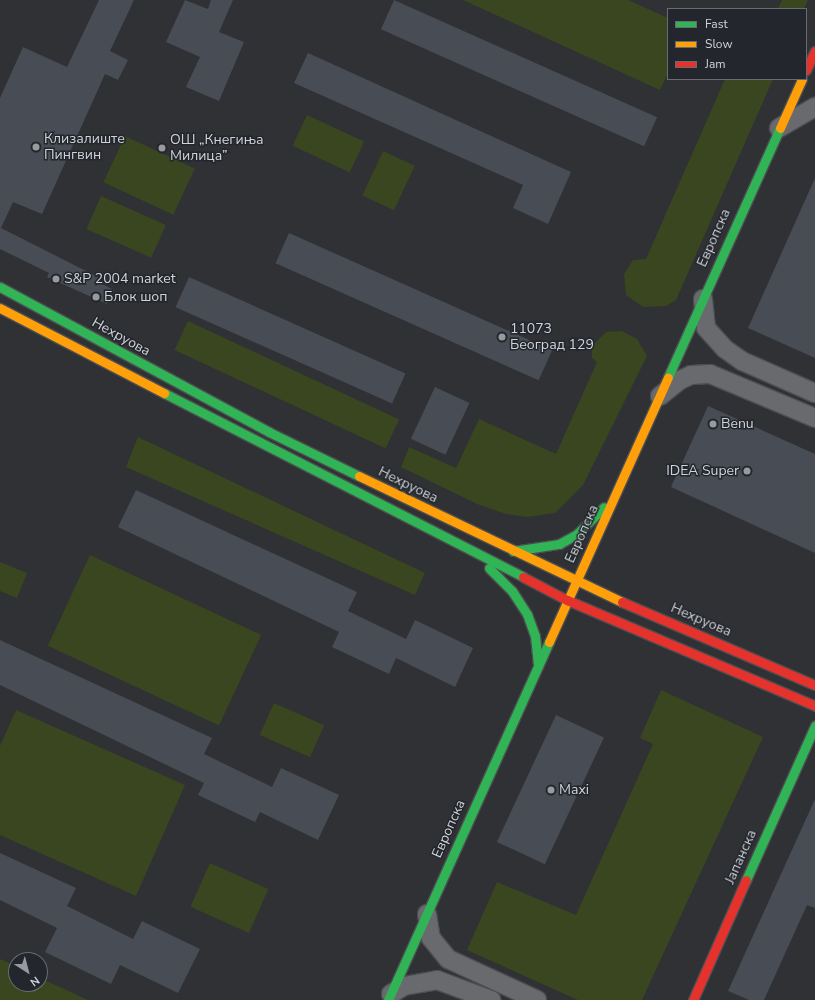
<!DOCTYPE html>
<html>
<head>
<meta charset="utf-8">
<style>
  body { margin:0 }
  #map { position:relative; width:815px; height:1000px; overflow:hidden; background:#2f3135; font-family:"Nunito Sans",sans-serif }
  div>[style] { position:absolute }
  .green>* { inset:0; background:#39461f; transform-origin:0 0 }
  .building>* { inset:0; background:#474c55; transform-origin:0 0 }
  .roads { filter:drop-shadow(1px 0 #4c4e51) drop-shadow(-1px 0 #4c4e51) drop-shadow(0 1px #4c4e51) drop-shadow(0 -1px #4c4e51) }
  .street>* { height:18px; margin:-9px; padding:0 9px; transform-origin:9px; border-radius:9px; background:#696a6d }
  .fast>* { height:9px; margin:-4.5px; padding:0 4.5px; transform-origin:4.5px; border-radius:4.5px; background:#30b455 }
  .slow>* { height:9px; margin:-4.5px; padding:0 4.5px; transform-origin:4.5px; border-radius:4.5px; background:#ff9f0a }
  .jam>* { height:9px; margin:-4.5px; padding:0 4.5px; transform-origin:4.5px; border-radius:4.5px; background:#e5322d }
  .dots>* { width:11px; height:11px; translate:-50% -50%; box-sizing:border-box; border:2px solid #23272d; border-radius:50% }
  span { translate:-50% -50%; white-space:nowrap; text-align:center; line-height:1.15; -webkit-text-stroke:3px #23272d; paint-order:stroke }
  .poi-label { font-size:14px; color:#d0d3d7 }
  .left { translate:0 -50%; text-align:left }
  .right { translate:-100% -50%; text-align:right }
  .street-label { font-size:14px; color:#d0d3d7 }
  .legend { position:absolute; left:667px; top:8px; width:140px; height:72px; box-sizing:border-box; background:#23272d; border:1px solid #686c71; margin:0; padding:5px 7px; list-style:none; font-size:12px; color:#d0d3d7 }
  .legend li { display:flex; align-items:center; gap:8px; height:20px }
  .legend b { width:20px; border:1px solid #686c71 }
  .north { position:absolute; left:8px; top:952px; width:40px; height:40px; box-sizing:border-box; background:#23272d; border:1px solid #686c71; border-radius:50%; rotate:144deg; font-size:11px; font-weight:700; line-height:16px; text-align:center; color:#d0d3d7 }
  .north::after { content:''; display:block; margin:auto; width:14px; height:18px; background:#989a9e; clip-path:polygon(50% 0,100% 100%,50% 72%,0 100%) }
</style>
</head>
<body>
<div id="map">
  <div class="green">
    <i style="clip-path:polygon(463px 0,628px 0,668px 18px,668px 73px,660px 90px)"></i>
    <i style="clip-path:polygon(782px 0,808px 0,804px 9px,778px 9px)"></i>
    <i style="clip-path:polygon(725px 79px,773px 79px,676px 300px,666px 306px,643px 307px,626px 295px,624px 274px,633px 260px,646px 259px)"></i>
    <i style="left:307px;top:115px;width:63px;height:34px;rotate:25deg"></i>
    <i style="left:125px;top:136px;width:77px;height:51px;rotate:25deg"></i>
    <i style="left:383px;top:151px;width:35px;height:49px;rotate:25deg"></i>
    <i style="left:101px;top:196px;width:71px;height:36px;rotate:24deg"></i>
    <i style="left:188px;top:321px;width:233px;height:32px;rotate:25deg"></i>
    <i style="clip-path:polygon(622px 331px,637px 339px,647px 356px,583px 485px,555px 513px,527px 517px,506px 514px,477px 504px,401px 467px,409px 447px,456px 468px,479px 419px,556px 454px,597px 362px,592px 358px,592px 346px,606px 332px)"></i>
    <i style="clip-path:polygon(138px 437px,425px 573px,415px 595px,126px 467px)"></i>
    <i style="left:90px;top:555px;width:189px;height:100px;rotate:25deg"></i>
    <i style="clip-path:polygon(0 562px,27px 573px,17px 598px,0 591px)"></i>
    <i style="clip-path:polygon(661px 690px,763px 737px,642px 1000px,578px 1000px,467px 950px,497px 882px,576px 915px,653px 744px,640px 738px)"></i>
    <i style="left:274px;top:703px;width:55px;height:35px;rotate:24deg"></i>
    <i style="clip-path:polygon(16px 710px,185px 785px,136px 896px,0 835px,0 746px)"></i>
    <i style="left:210px;top:863px;width:64px;height:48px;rotate:24deg"></i>
    <i style="clip-path:polygon(0 959px,16px 966px,16px 984px,40px 984px,40px 978px,88px 1000px,0 1000px)"></i>
  </div>
  <div class="building">
    <i style="clip-path:polygon(99px 0,134px 0,110px 51px,128px 60px,118px 80px,105px 74px,42px 214px,13px 202px,1px 228px,98px 277px,96px 281px,114px 290px,107px 304px,47px 277px,49px 273px,0 249px,0 98px,23px 47px,67px 67px)"></i>
    <i style="clip-path:polygon(185px 0,208px 9px,211px 0,233px 0,219px 32px,244px 42px,219px 101px,186px 87px,200px 57px,166px 42px)"></i>
    <i style="left:394px;top:0;width:288px;height:32px;rotate:24deg"></i>
    <i style="clip-path:polygon(308px 53px,571px 172px,548px 224px,513px 208px,523px 185px,294px 83px)"></i>
    <i style="clip-path:polygon(815px 178px,815px 358px,748px 328px)"></i>
    <i style="left:289px;top:233px;width:288px;height:33px;rotate:24deg"></i>
    <i style="left:189px;top:277px;width:237px;height:33px;rotate:24deg"></i>
    <i style="left:435px;top:387px;width:38px;height:57px;rotate:25deg"></i>
    <i style="clip-path:polygon(708px 406px,815px 454px,815px 553px,671px 487px)"></i>
    <i style="clip-path:polygon(136px 490px,357px 592px,348px 611px,406px 639px,415px 620px,473px 648px,455px 687px,396px 658px,389px 674px,332px 647px,339px 632px,118px 527px)"></i>
    <i style="clip-path:polygon(0 640px,212px 738px,204px 754px,272px 787px,281px 768px,339px 795px,318px 840px,260px 812px,255px 822px,198px 795px,204px 783px,0 685px)"></i>
    <i style="left:556px;top:715px;width:53px;height:140px;rotate:25deg"></i>
    <i style="clip-path:polygon(815px 799px,815px 908px,807px 905px,764px 1000px,749px 1000px,728px 991px)"></i>
    <i style="clip-path:polygon(0 853px,76px 888px,67px 906px,133px 939px,142px 921px,200px 949px,178px 993px,120px 965px,111px 984px,45px 952px,57px 928px,0 900px)"></i>
  </div>
  <div class="roads">
    <div class="street">
      <i style="left:779px;top:128px;width:42px;rotate:-30.3deg"></i>
      <i style="left:703px;top:299px;width:29px;rotate:84deg"></i>
      <i style="left:706px;top:328px;width:28px;rotate:48deg"></i>
      <i style="left:725px;top:349px;width:21px;rotate:35deg"></i>
      <i style="left:742px;top:361px;width:80px;rotate:23.7deg"></i>
      <i style="left:660px;top:396px;width:26px;rotate:-39deg"></i>
      <i style="left:680px;top:380px;width:12px;rotate:-24deg"></i>
      <i style="left:691px;top:375px;width:19px;rotate:-3deg"></i>
      <i style="left:710px;top:374px;width:114px;rotate:22.7deg"></i>
      <i style="left:427px;top:914px;width:24px;rotate:81deg"></i>
      <i style="left:431px;top:938px;width:27px;rotate:51deg"></i>
      <i style="left:448px;top:959px;width:98px;rotate:24.7deg"></i>
      <i style="left:391px;top:994px;width:15px;rotate:-32deg"></i>
      <i style="left:404px;top:986px;width:34px;rotate:-10deg"></i>
      <i style="left:437px;top:980px;width:58px;rotate:20.3deg"></i>
    </div>
    <div class="fast">
      <i style="left:0;top:287px;width:306px;rotate:28.3deg"></i>
      <i style="left:269px;top:432px;width:100px;rotate:26.1deg"></i>
      <i style="left:668px;top:377px;width:273px;rotate:-65.8deg"></i>
      <i style="left:164px;top:393px;width:403px;rotate:27.1deg"></i>
      <i style="left:513px;top:551px;width:47px;rotate:-8.7deg"></i>
      <i style="left:559px;top:544px;width:21px;rotate:-29deg"></i>
      <i style="left:577px;top:534px;width:38px;rotate:-45deg"></i>
      <i style="left:489px;top:568px;width:33px;rotate:45deg"></i>
      <i style="left:512px;top:591px;width:27px;rotate:57deg"></i>
      <i style="left:527px;top:614px;width:23px;rotate:70deg"></i>
      <i style="left:535px;top:636px;width:30px;rotate:84deg"></i>
      <i style="left:746px;top:880px;width:169px;rotate:-65.9deg"></i>
      <i style="left:388px;top:1000px;width:393px;rotate:-65.8deg"></i>
    </div>
    <div class="slow">
      <i style="left:780px;top:128px;width:54px;rotate:-65.8deg"></i>
      <i style="left:0;top:308px;width:185px;rotate:27.4deg"></i>
      <i style="left:359px;top:476px;width:292px;rotate:25.6deg"></i>
      <i style="left:549px;top:642px;width:290px;rotate:-65.8deg"></i>
    </div>
    <div class="jam">
      <i style="left:806px;top:70px;width:21px;rotate:-65deg"></i>
      <i style="left:523px;top:577px;width:50px;rotate:27.6deg"></i>
      <i style="left:567px;top:600px;width:270px;rotate:23.1deg"></i>
      <i style="left:622px;top:602px;width:210px;rotate:23.3deg"></i>
      <i style="left:693px;top:1000px;width:131px;rotate:-66.2deg"></i>
    </div>
  </div>
  <div class="dots">
    <i style="left:36px;top:147px;background:#989a9e"></i>
    <i style="left:162px;top:148px;background:#989a9e"></i>
    <i style="left:56px;top:279px;background:#989a9e"></i>
    <i style="left:96px;top:297px;background:#989a9e"></i>
    <i style="left:502px;top:337px;background:#989a9e"></i>
    <i style="left:713px;top:424px;background:#989a9e"></i>
    <i style="left:747px;top:471px;background:#989a9e"></i>
    <i style="left:551px;top:790px;background:#989a9e"></i>
  </div>
  <div class="poi-label">
    <span class="left" style="left:44px;top:147px">Клизалиште<br>Пингвин</span>
    <span class="left" style="left:170px;top:148px">ОШ „Кнегиња<br>Милица”</span>
    <span class="left" style="left:64px;top:279px">S&amp;P 2004 market</span>
    <span class="left" style="left:104px;top:297px">Блок шоп</span>
    <span class="left" style="left:510px;top:337px">11073<br>Београд 129</span>
    <span class="left" style="left:721px;top:424px">Benu</span>
    <span class="right" style="left:739px;top:471px">IDEA Super</span>
    <span class="left" style="left:559px;top:790px">Maxi</span>
  </div>
  <div class="street-label">
    <span style="left:714px;top:238px;rotate:-66deg">Европска</span>
    <span style="left:121px;top:337px;rotate:29deg">Нехруова</span>
    <span style="left:408px;top:485px;rotate:26deg">Нехруова</span>
    <span style="left:582px;top:534px;rotate:-66deg">Европска</span>
    <span style="left:701px;top:620px;rotate:23deg">Нехруова</span>
    <span style="left:449px;top:829px;rotate:-66deg">Европска</span>
    <span style="left:741px;top:857px;rotate:-66deg">Јапанска</span>
  </div>
  <ul class="legend">
  <li><b style="height:5px;background:#30b455"></b>Fast</li>
  <li><b style="height:5px;background:#ff9f0a"></b>Slow</li>
  <li><b style="height:5px;background:#e5322d"></b>Jam</li>
  </ul>
  <div class="north">N</div>
</div>
</body>
</html>
